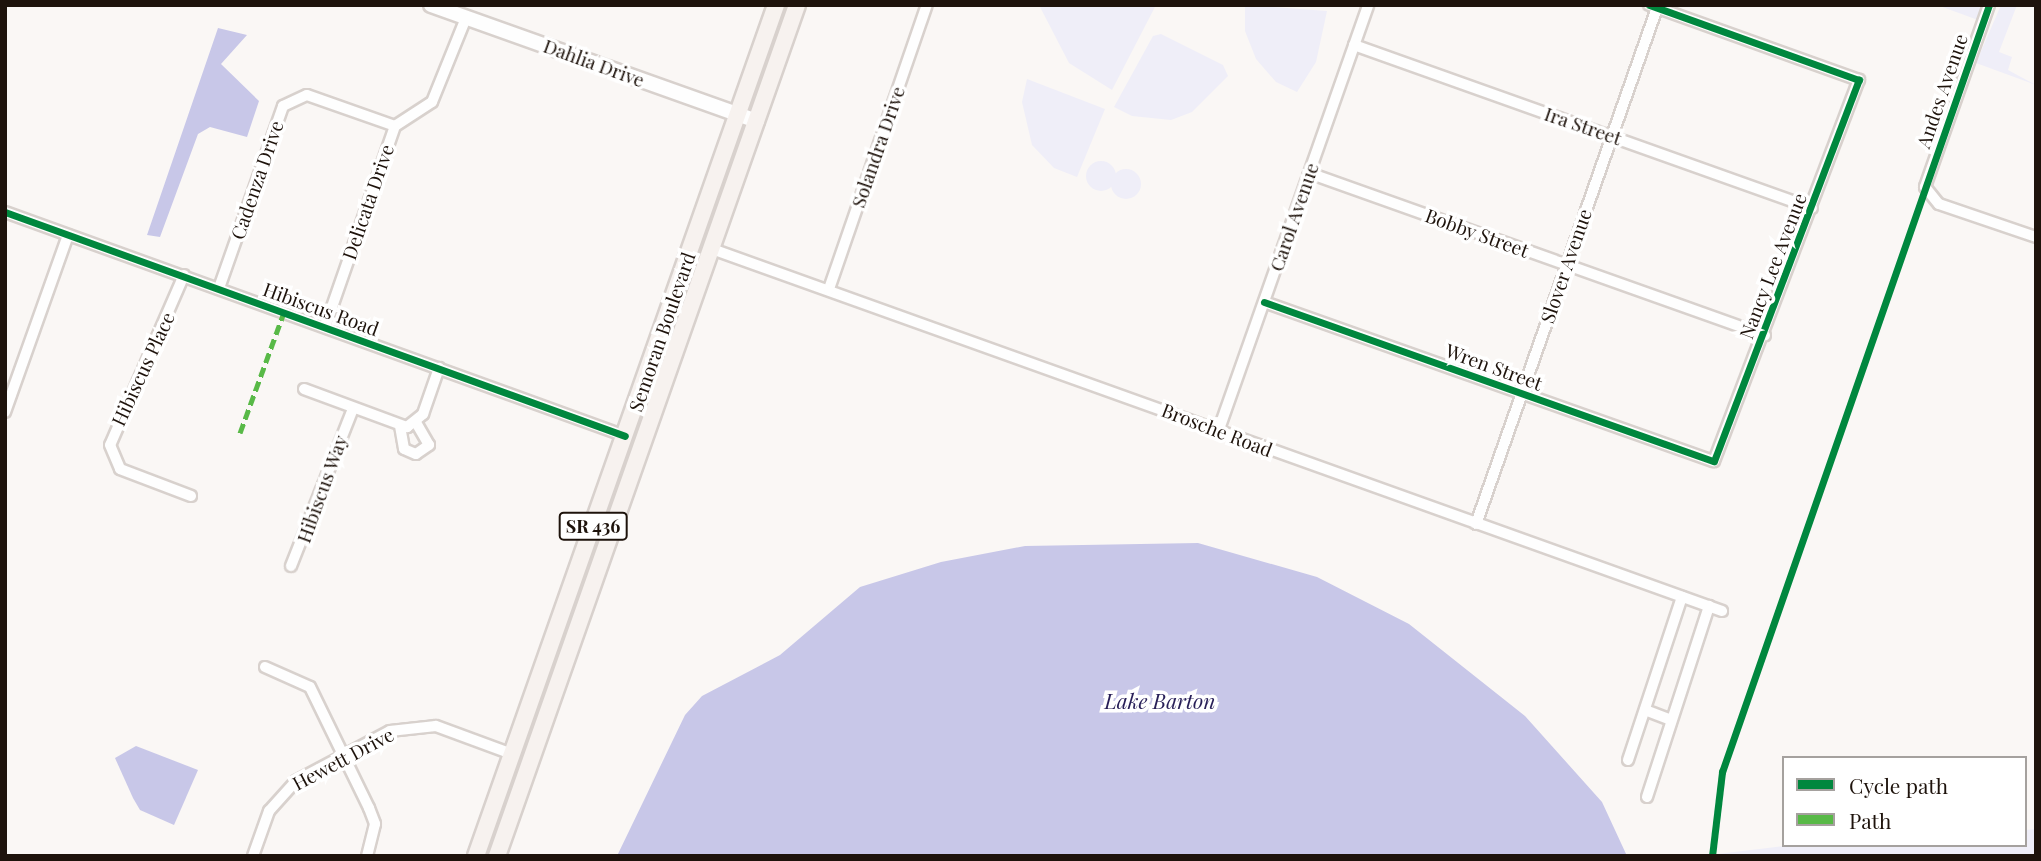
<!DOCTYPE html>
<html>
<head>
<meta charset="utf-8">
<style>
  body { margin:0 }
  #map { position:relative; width:2041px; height:861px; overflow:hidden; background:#faf7f5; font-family:"Playfair Display",serif }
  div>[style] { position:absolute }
  .green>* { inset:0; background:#efeef8 }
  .round { border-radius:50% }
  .water>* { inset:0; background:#c8c7e8 }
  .roads { filter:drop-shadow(2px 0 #d8d1cd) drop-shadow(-2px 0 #d8d1cd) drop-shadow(0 2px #d8d1cd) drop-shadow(0 -2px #d8d1cd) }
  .street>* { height:10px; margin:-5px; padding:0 5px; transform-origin:5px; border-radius:5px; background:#fefefe }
  .secondary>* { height:14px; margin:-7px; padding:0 7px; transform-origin:7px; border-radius:7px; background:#fefefe }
  .primary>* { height:16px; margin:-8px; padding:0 8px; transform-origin:8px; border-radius:8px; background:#f7f2ef }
  .quiet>* { height:5px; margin-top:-2.5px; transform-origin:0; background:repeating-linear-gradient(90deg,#58b947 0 10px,transparent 0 15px) }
  .cycleway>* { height:7px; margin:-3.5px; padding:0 3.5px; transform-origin:3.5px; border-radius:3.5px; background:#00873e }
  span { translate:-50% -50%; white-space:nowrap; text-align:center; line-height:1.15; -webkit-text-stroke:7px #fff; paint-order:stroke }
  .shield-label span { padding:2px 5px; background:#fff; border:2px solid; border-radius:5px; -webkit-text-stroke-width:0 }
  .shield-label { font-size:18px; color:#1e130c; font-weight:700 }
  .street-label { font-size:19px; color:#1e130c }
  .water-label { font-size:21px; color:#271e57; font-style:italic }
  .frame { position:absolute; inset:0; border:7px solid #1e130c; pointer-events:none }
  .legend { position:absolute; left:1782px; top:756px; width:245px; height:91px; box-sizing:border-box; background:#fff; border:2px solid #a5a19e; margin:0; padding:9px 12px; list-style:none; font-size:21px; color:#1e130c }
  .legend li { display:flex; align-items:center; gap:14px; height:35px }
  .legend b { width:35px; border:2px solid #a5a19e }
</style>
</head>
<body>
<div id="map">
  <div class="green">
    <i style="clip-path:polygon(1039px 5px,1156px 5px,1112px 90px,1069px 63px)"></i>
    <i style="clip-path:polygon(1245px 5px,1327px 11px,1316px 62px,1297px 92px,1276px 82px,1256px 59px,1245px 31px)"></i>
    <i style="clip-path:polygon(1937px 5px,1983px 5px,1978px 20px)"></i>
    <i style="clip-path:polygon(2001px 5px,2017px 5px,1999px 52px,2012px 57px,2008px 70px,2036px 85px,1976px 63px)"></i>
    <i style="clip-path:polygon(1161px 34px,1223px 65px,1228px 76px,1192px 112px,1171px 120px,1132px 116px,1114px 107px,1153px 36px)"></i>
    <i style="clip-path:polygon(1027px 79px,1105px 109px,1077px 177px,1054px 168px,1032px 145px,1022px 102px)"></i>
    <i class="round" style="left:1086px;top:161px;width:30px;height:30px"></i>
    <i class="round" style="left:1111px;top:169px;width:30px;height:30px"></i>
    <i style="clip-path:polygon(2036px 829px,2036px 856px,1701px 856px,1793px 845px,2025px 845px,2025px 830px)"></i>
  </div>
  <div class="water">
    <i style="clip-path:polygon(218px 28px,247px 35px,221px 64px,259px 101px,247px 137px,210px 127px,198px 134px,160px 237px,147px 235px)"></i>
    <i style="clip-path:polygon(1198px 543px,1317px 577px,1409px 624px,1525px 716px,1602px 802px,1627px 856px,617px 856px,685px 715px,702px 696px,780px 655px,860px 587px,941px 562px,1025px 546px)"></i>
    <i style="clip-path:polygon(136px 746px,198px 770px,174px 825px,140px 810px,133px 798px,115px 758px)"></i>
  </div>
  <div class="roads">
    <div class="street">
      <i style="left:1989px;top:5px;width:193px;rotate:109.4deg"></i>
      <i style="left:1925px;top:187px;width:22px;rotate:51deg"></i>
      <i style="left:1939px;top:204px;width:102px;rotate:18.8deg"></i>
      <i style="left:1354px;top:45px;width:486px;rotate:19.6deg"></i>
      <i style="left:1309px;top:173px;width:484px;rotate:19.6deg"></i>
      <i style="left:5px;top:212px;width:659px;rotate:19.86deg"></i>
      <i style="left:712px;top:249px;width:1073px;rotate:19.72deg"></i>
      <i style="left:184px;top:275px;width:185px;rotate:113.5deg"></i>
      <i style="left:110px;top:445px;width:26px;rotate:67deg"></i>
      <i style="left:120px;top:469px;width:76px;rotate:20.8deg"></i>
      <i style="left:219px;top:288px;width:193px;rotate:-70.6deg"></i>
      <i style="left:283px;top:106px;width:26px;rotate:-25deg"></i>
      <i style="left:307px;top:95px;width:93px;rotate:19.4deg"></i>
      <i style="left:829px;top:289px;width:300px;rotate:-71deg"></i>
      <i style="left:1264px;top:302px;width:477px;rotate:19.5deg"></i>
      <i style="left:1714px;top:461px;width:408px;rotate:-69.2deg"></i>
      <i style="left:1859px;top:80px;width:223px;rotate:-160.3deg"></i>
      <i style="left:325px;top:327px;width:213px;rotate:-70.8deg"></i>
      <i style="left:395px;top:126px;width:44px;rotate:-33deg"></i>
      <i style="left:432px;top:102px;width:91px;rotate:-68deg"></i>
      <i style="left:304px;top:389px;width:110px;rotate:20.3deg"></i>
      <i style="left:407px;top:427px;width:21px;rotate:-39deg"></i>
      <i style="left:423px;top:414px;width:49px;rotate:-70.8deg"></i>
      <i style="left:5px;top:412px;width:188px;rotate:-70.4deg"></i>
      <i style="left:400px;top:426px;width:23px;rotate:80deg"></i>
      <i style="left:404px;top:449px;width:13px;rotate:23deg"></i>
      <i style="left:416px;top:454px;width:16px;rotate:-35deg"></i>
      <i style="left:429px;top:445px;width:24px;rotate:-120deg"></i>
      <i style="left:1219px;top:429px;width:449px;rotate:-70.6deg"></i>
      <i style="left:1476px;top:524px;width:547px;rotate:-70.67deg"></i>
      <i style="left:291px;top:566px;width:167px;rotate:-68.5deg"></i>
      <i style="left:265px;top:667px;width:49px;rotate:24deg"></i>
      <i style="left:310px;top:687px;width:135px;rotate:64deg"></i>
      <i style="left:369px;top:808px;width:17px;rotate:69deg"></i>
      <i style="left:375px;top:824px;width:33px;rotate:104deg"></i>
      <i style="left:1645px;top:710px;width:28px;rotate:21deg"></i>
      <i style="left:1628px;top:760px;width:172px;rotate:-71.7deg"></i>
      <i style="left:1647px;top:797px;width:201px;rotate:-72deg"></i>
      <i style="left:253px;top:856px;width:48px;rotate:-70.4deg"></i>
      <i style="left:269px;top:811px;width:40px;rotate:-48deg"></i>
      <i style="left:296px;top:781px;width:106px;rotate:-28deg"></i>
      <i style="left:390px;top:731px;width:46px;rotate:-6.2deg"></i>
      <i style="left:436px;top:726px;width:81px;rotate:20.2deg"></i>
    </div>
    <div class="secondary">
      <i style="left:431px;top:5px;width:346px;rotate:19.6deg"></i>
    </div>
    <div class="primary">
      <i style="left:476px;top:856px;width:902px;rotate:-70.58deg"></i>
      <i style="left:497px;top:856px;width:902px;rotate:-70.58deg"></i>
    </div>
  </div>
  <div class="quiet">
    <i style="left:240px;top:433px;width:129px;rotate:-70deg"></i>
  </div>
  <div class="cycleway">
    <i style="left:5px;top:212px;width:659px;rotate:19.86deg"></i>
    <i style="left:1264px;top:302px;width:477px;rotate:19.5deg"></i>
    <i style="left:1714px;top:461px;width:408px;rotate:-69.2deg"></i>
    <i style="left:1859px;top:80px;width:223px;rotate:-160.3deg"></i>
    <i style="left:1712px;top:856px;width:85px;rotate:-83.2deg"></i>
    <i style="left:1722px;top:772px;width:812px;rotate:-70.81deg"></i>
  </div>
  <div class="shield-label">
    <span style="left:593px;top:526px">SR 436</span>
  </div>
  <div class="street-label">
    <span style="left:594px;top:63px;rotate:20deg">Dahlia Drive</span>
    <span style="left:1942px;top:91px;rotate:-71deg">Andes Avenue</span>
    <span style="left:1583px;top:126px;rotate:19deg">Ira Street</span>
    <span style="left:878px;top:147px;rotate:-71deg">Solandra Drive</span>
    <span style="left:257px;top:180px;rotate:-71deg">Cadenza Drive</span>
    <span style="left:368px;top:202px;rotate:-71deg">Delicata Drive</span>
    <span style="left:1294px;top:217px;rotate:-71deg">Carol Avenue</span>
    <span style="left:1477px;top:233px;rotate:20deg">Bobby Street</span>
    <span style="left:1566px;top:266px;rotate:-71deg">Slover Avenue</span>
    <span style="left:1773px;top:266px;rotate:-69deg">Nancy Lee Avenue</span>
    <span style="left:321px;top:309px;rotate:20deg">Hibiscus Road</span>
    <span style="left:662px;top:332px;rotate:-71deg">Semoran Boulevard</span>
    <span style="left:1494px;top:367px;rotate:20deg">Wren Street</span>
    <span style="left:143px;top:369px;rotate:-65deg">Hibiscus Place</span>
    <span style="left:1217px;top:430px;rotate:21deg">Brosche Road</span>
    <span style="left:322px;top:489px;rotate:-70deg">Hibiscus Way</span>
    <span style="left:343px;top:759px;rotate:-28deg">Hewett Drive</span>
  </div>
  <div class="water-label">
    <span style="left:1160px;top:700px">Lake Barton</span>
  </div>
  <div class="frame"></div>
  <ul class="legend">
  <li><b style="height:9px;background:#00873e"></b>Cycle path</li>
  <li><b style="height:9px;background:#58b947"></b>Path</li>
  </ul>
</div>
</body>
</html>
